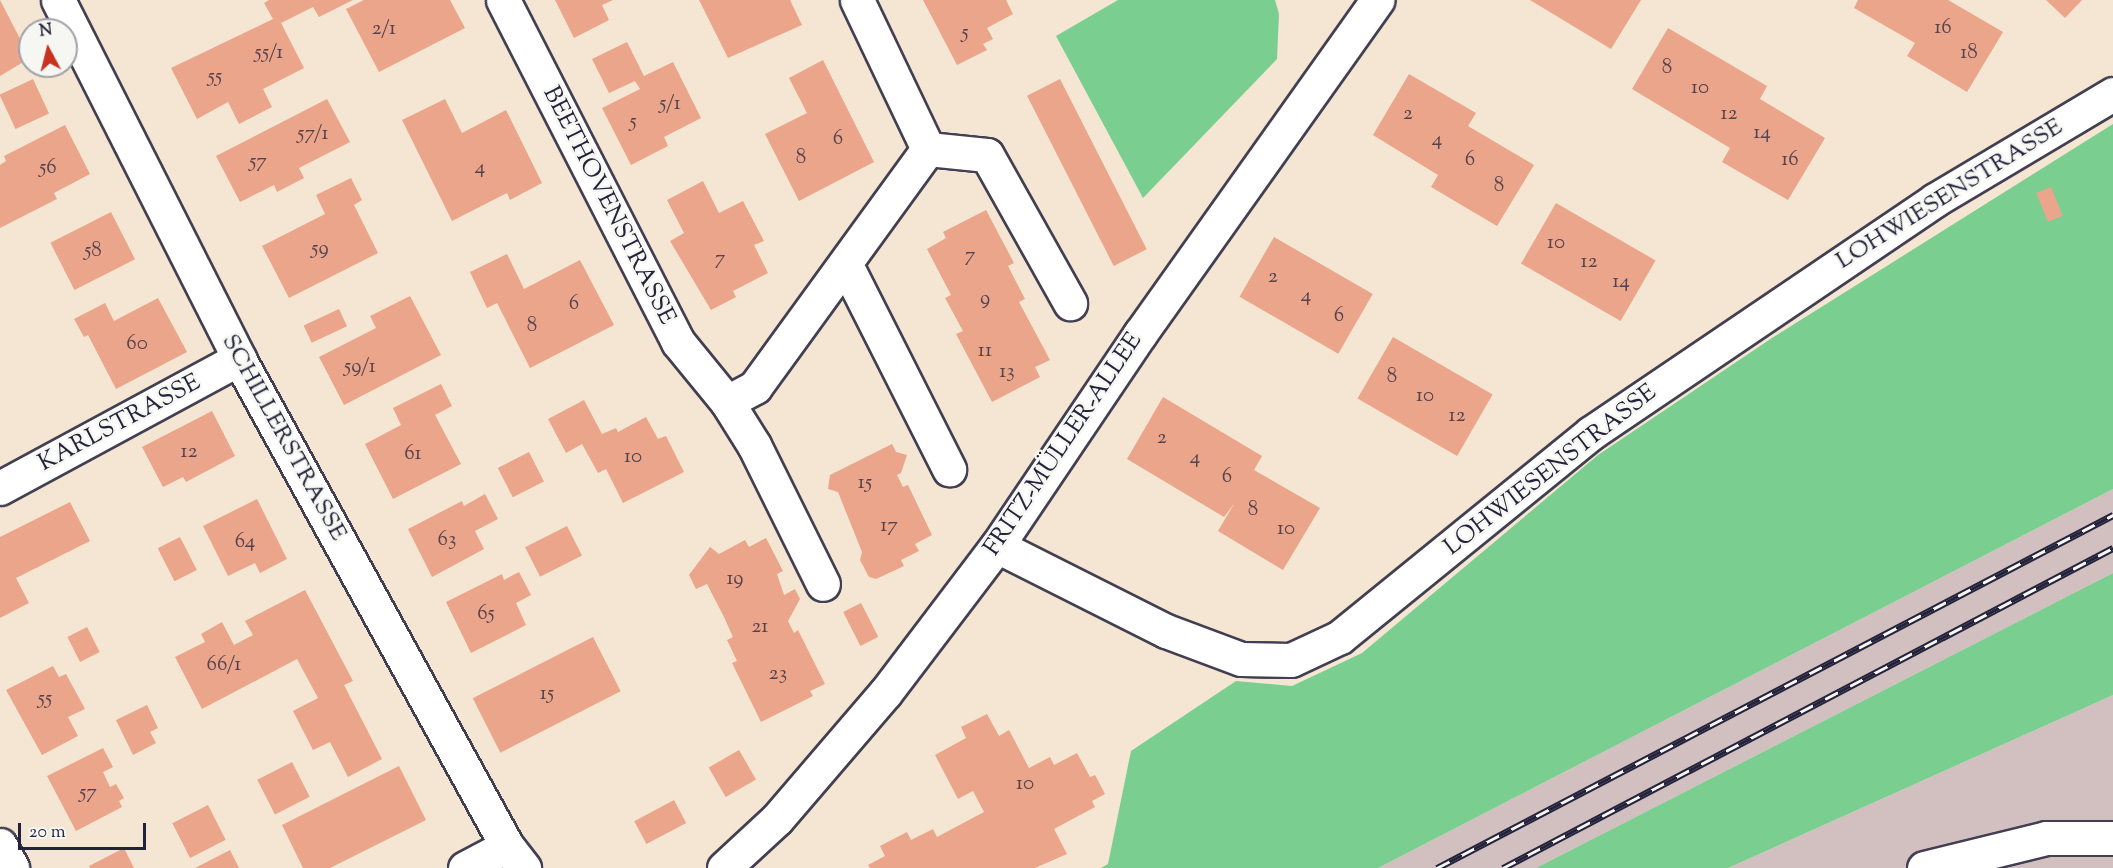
<!DOCTYPE html>
<html>
<head>
<meta charset="utf-8">
<style>
  body { margin:0 }
  #map { position:relative; width:2113px; height:868px; overflow:hidden; background:#f4e6d2; font-family:"Sorts Mill Goudy",serif }
  div>[style] { position:absolute }
  .industrial>* { inset:0; background:#d2bfc0 }
  .green>* { inset:0; background:#7ace90 }
  .building>* { inset:0; background:#eba58a; transform-origin:0 0 }
  .roads { filter:drop-shadow(2px 0 #423f52) drop-shadow(-2px 0 #423f52) drop-shadow(0 2px #423f52) drop-shadow(0 -2px #423f52) }
  .minor>* { height:33px; margin:-16.5px; padding:0 16.5px; transform-origin:16.5px; border-radius:16.5px; background:#fff }
  .rail>* { height:7px; margin-top:-3.5px; transform-origin:0; background:repeating-linear-gradient(90deg,#f6f6f2 0 14px,#22223b 0 28px); box-sizing:border-box; border-block:2px solid #22223b }
  span { translate:-50% -50%; white-space:nowrap; text-align:center; line-height:1.15; -webkit-text-stroke:5px #f6f6f2; paint-order:stroke }
  .number-label { font-size:21px; color:#54434f }
  .number-label span { -webkit-text-stroke-width:0 }
  .street-label { font-size:24px; color:#22223b }
  .north { position:absolute; left:18px; top:18px; width:60px; height:60px; box-sizing:border-box; background:#f6f6f2; border:2px solid #a1a1a9; border-radius:50%; rotate:353deg; font-size:16px; font-weight:700; line-height:24px; text-align:center; color:#22223b }
  .north::after { content:''; display:block; margin:auto; width:21px; height:27px; background:#c8321e; clip-path:polygon(50% 0,100% 100%,50% 72%,0 100%) }
  .scale { position:absolute; left:18px; top:823px; width:128px; height:27px; box-sizing:border-box; border:3px solid #22223b; border-top:0; padding-left:8px; font-size:18px; line-height:21px; white-space:nowrap; color:#22223b; -webkit-text-stroke:4px #f6f6f2; paint-order:stroke }
</style>
</head>
<body>
<div id="map">
  <div class="industrial">
    <i style="clip-path:polygon(2113px 489px,2113px 573px,1536px 868px,1378px 868px)"></i>
    <i style="clip-path:polygon(2113px 695px,2113px 868px,1728px 868px)"></i>
  </div>
  <div class="green">
    <i style="clip-path:polygon(1118px 0,1275px 0,1279px 14px,1277px 59px,1143px 198px,1056px 36px)"></i>
    <i style="clip-path:polygon(2113px 124px,2113px 489px,1378px 868px,1101px 868px,1108px 864px,1131px 751px,1236px 681px,1292px 686px,1362px 653px,1598px 455px,1772px 338px)"></i>
    <i style="clip-path:polygon(2113px 573px,2113px 695px,1728px 868px,1536px 868px)"></i>
  </div>
  <div class="building">
    <i style="clip-path:polygon(0 0,30px 58px,0 76px)"></i>
    <i style="clip-path:polygon(269px 0,353px 0,319px 17px,313px 7px,281px 23px,304px 68px,263px 89px,272px 107px,239px 124px,228px 102px,197px 119px,171px 68px,273px 19px,264px 3px)"></i>
    <i style="clip-path:polygon(364px 0,450px 0,465px 28px,379px 72px,346px 9px)"></i>
    <i style="clip-path:polygon(555px 0,613px 0,602px 5px,609px 20px,574px 38px)"></i>
    <i style="clip-path:polygon(699px 0,790px 0,802px 25px,728px 58px)"></i>
    <i style="clip-path:polygon(923px 0,1006px 0,1013px 14px,987px 28px,993px 39px,983px 44px,987px 50px,957px 65px)"></i>
    <i style="clip-path:polygon(1530px 0,1641px 0,1611px 49px)"></i>
    <i style="clip-path:polygon(1858px 0,1948px 0,2003px 32px,1967px 92px,1907px 56px,1915px 43px,1854px 8px)"></i>
    <i style="clip-path:polygon(2046px 0,2082px 0,2065px 18px)"></i>
    <i style="clip-path:polygon(1668px 28px,1767px 86px,1760px 99px,1825px 138px,1788px 200px,1722px 162px,1730px 148px,1632px 89px)"></i>
    <i style="clip-path:polygon(627px 42px,644px 76px,673px 62px,701px 118px,664px 137px,668px 146px,631px 165px,602px 108px,640px 89px,635px 81px,609px 93px,592px 59px)"></i>
    <i style="clip-path:polygon(823px 60px,874px 162px,799px 201px,765px 134px,807px 113px,789px 78px)"></i>
    <i style="clip-path:polygon(1409px 74px,1476px 113px,1468px 126px,1534px 165px,1497px 226px,1431px 187px,1438px 175px,1373px 135px)"></i>
    <i style="left:33px;top:79px;width:38px;height:37px;rotate:65deg"></i>
    <i style="left:1060px;top:79px;width:191px;height:37px;rotate:63deg"></i>
    <i style="clip-path:polygon(327px 99px,350px 142px,299px 168px,304px 178px,277px 192px,274px 185px,240px 202px,216px 156px)"></i>
    <i style="clip-path:polygon(445px 99px,462px 133px,506px 110px,542px 183px,510px 200px,507px 193px,452px 221px,402px 120px)"></i>
    <i style="clip-path:polygon(65px 125px,90px 174px,54px 193px,57px 199px,0 228px,0 165px,6px 161px,4px 156px)"></i>
    <i style="clip-path:polygon(351px 178px,362px 200px,354px 205px,378px 253px,289px 298px,262px 246px,325px 214px,316px 195px)"></i>
    <i style="clip-path:polygon(703px 181px,719px 213px,743px 201px,764px 241px,754px 245px,768px 273px,733px 291px,736px 297px,711px 310px,670px 241px,684px 233px,667px 200px)"></i>
    <i style="left:2051px;top:187px;width:31px;height:16px;rotate:68deg"></i>
    <i style="left:1556px;top:203px;width:115px;height:70px;rotate:30deg"></i>
    <i style="clip-path:polygon(986px 210px,1014px 263px,1008px 266px,1025px 299px,1019px 302px,1050px 360px,1035px 367px,1040px 377px,992px 402px,956px 334px,963px 331px,945px 298px,951px 295px,927px 249px,946px 238px,943px 232px)"></i>
    <i style="left:111px;top:212px;width:53px;height:68px;rotate:63deg"></i>
    <i style="left:1274px;top:237px;width:114px;height:69px;rotate:30deg"></i>
    <i style="clip-path:polygon(507px 254px,524px 289px,580px 260px,614px 325px,530px 368px,497px 303px,487px 308px,470px 272px)"></i>
    <i style="clip-path:polygon(410px 296px,441px 355px,344px 405px,319px 357px,376px 328px,370px 316px)"></i>
    <i style="clip-path:polygon(158px 298px,187px 352px,116px 389px,88px 335px,84px 337px,74px 319px,105px 303px,114px 321px)"></i>
    <i style="left:339px;top:309px;width:19px;height:39px;rotate:65deg"></i>
    <i style="left:1393px;top:337px;width:115px;height:71px;rotate:30deg"></i>
    <i style="clip-path:polygon(441px 384px,452px 406px,435px 415px,461px 464px,393px 499px,365px 444px,401px 425px,393px 408px)"></i>
    <i style="clip-path:polygon(1163px 397px,1262px 456px,1254px 470px,1320px 508px,1283px 570px,1218px 531px,1234px 504px,1224px 517px,1127px 459px)"></i>
    <i style="clip-path:polygon(584px 400px,602px 434px,616px 428px,618px 432px,646px 417px,658px 439px,666px 436px,684px 472px,623px 503px,606px 469px,598px 473px,582px 444px,566px 453px,548px 419px)"></i>
    <i style="clip-path:polygon(212px 411px,235px 456px,186px 482px,183px 477px,163px 487px,142px 447px)"></i>
    <i style="clip-path:polygon(892px 444px,896px 452px,907px 455px,901px 473px,897px 475px,903px 487px,908px 485px,932px 535px,915px 544px,919px 551px,901px 560px,904px 566px,876px 579px,869px 577px,860px 560px,862px 552px,838px 492px,828px 489px,830px 475px)"></i>
    <i style="left:529px;top:452px;width:33px;height:35px;rotate:63deg"></i>
    <i style="clip-path:polygon(485px 494px,498px 519px,475px 531px,484px 549px,432px 577px,408px 529px,462px 501px,464px 506px)"></i>
    <i style="clip-path:polygon(257px 499px,287px 559px,260px 573px,255px 563px,228px 576px,203px 526px)"></i>
    <i style="clip-path:polygon(70px 502px,90px 541px,16px 578px,29px 603px,0 618px,0 537px)"></i>
    <i style="left:567px;top:526px;width:33px;height:47px;rotate:63deg"></i>
    <i style="left:180px;top:537px;width:37px;height:25px;rotate:63deg"></i>
    <i style="clip-path:polygon(766px 538px,783px 571px,777px 574px,784px 595px,795px 589px,800px 599px,788px 621px,794px 633px,798px 630px,825px 684px,810px 691px,813px 696px,761px 722px,732px 663px,737px 661px,727px 640px,733px 637px,724px 617px,707px 584px,696px 589px,689px 575px,710px 547px,719px 554px,745px 540px,749px 547px)"></i>
    <i style="clip-path:polygon(519px 572px,531px 595px,516px 603px,526px 625px,471px 653px,446px 602px,502px 574px,504px 580px)"></i>
    <i style="clip-path:polygon(305px 590px,353px 681px,344px 685px,382px 759px,348px 777px,330px 742px,313px 750px,293px 711px,318px 698px,297px 659px,202px 709px,175px 657px,205px 642px,201px 634px,222px 622px,234px 645px,253px 635px,245px 621px)"></i>
    <i style="left:861px;top:603px;width:38px;height:20px;rotate:63deg"></i>
    <i style="left:87px;top:627px;width:28px;height:22px;rotate:63deg"></i>
    <i style="left:593px;top:637px;width:61px;height:135px;rotate:63deg"></i>
    <i style="clip-path:polygon(53px 666px,59px 677px,66px 674px,85px 709px,68px 717px,78px 736px,42px 755px,6px 690px)"></i>
    <i style="clip-path:polygon(147px 705px,158px 728px,150px 732px,156px 743px,133px 755px,116px 720px)"></i>
    <i style="clip-path:polygon(987px 714px,999px 736px,1009px 730px,1029px 768px,1050px 757px,1054px 765px,1077px 753px,1090px 777px,1095px 775px,1105px 794px,1092px 801px,1095px 807px,1054px 829px,1067px 854px,1035px 868px,870px 868px,868px 865px,885px 856px,880px 846px,907px 832px,911px 840px,933px 829px,937px 837px,984px 812px,973px 791px,958px 799px,935px 755px,966px 738px,961px 727px)"></i>
    <i style="clip-path:polygon(103px 748px,113px 767px,103px 772px,110px 787px,116px 784px,124px 798px,119px 801px,122px 807px,76px 831px,47px 776px)"></i>
    <i style="left:739px;top:750px;width:34px;height:35px;rotate:60deg"></i>
    <i style="left:292px;top:762px;width:39px;height:39px;rotate:63deg"></i>
    <i style="clip-path:polygon(399px 766px,426px 820px,330px 868px,303px 868px,282px 825px)"></i>
    <i style="left:674px;top:800px;width:26px;height:45px;rotate:62deg"></i>
    <i style="left:208px;top:805px;width:39px;height:40px;rotate:63deg"></i>
    <i style="clip-path:polygon(124px 848px,134px 868px,90px 868px,89px 866px)"></i>
    <i style="clip-path:polygon(230px 850px,239px 868px,195px 868px)"></i>
  </div>
  <div class="roads">
    <div class="minor">
      <i style="left:58px;top:0;width:402px;rotate:63.2deg"></i>
      <i style="left:239px;top:359px;width:556px;rotate:61.18deg"></i>
      <i style="left:507px;top:846px;width:28px;rotate:52deg"></i>
      <i style="left:503px;top:0;width:384px;rotate:62.9deg"></i>
      <i style="left:678px;top:342px;width:77px;rotate:50.8deg"></i>
      <i style="left:727px;top:402px;width:51px;rotate:57.9deg"></i>
      <i style="left:754px;top:445px;width:155px;rotate:63.6deg"></i>
      <i style="left:928px;top:149px;width:59px;rotate:5.8deg"></i>
      <i style="left:987px;top:155px;width:170px;rotate:60.7deg"></i>
      <i style="left:846px;top:265px;width:229px;rotate:63.2deg"></i>
      <i style="left:727px;top:402px;width:32px;rotate:-28deg"></i>
      <i style="left:755px;top:387px;width:294px;rotate:-54deg"></i>
      <i style="left:928px;top:149px;width:165px;rotate:-115.5deg"></i>
      <i style="left:0;top:488px;width:272px;rotate:-28.4deg"></i>
      <i style="left:997px;top:546px;width:189px;rotate:26.7deg"></i>
      <i style="left:1166px;top:631px;width:80px;rotate:20.5deg"></i>
      <i style="left:1241px;top:659px;width:50px;rotate:1.1deg"></i>
      <i style="left:1291px;top:660px;width:54px;rotate:-25.1deg"></i>
      <i style="left:1340px;top:637px;width:323px;rotate:-39.1deg"></i>
      <i style="left:1591px;top:433px;width:415px;rotate:-34.1deg"></i>
      <i style="left:1935px;top:200px;width:207px;rotate:-30.8deg"></i>
      <i style="left:0;top:845px;width:26px;rotate:62deg"></i>
      <i style="left:465px;top:868px;width:47px;rotate:-27.6deg"></i>
      <i style="left:724px;top:868px;width:72px;rotate:-42.8deg"></i>
      <i style="left:777px;top:819px;width:167px;rotate:-49.4deg"></i>
      <i style="left:886px;top:692px;width:183px;rotate:-52.8deg"></i>
      <i style="left:997px;top:546px;width:256px;rotate:-56deg"></i>
      <i style="left:1140px;top:334px;width:410px;rotate:-54.6deg"></i>
      <i style="left:1924px;top:868px;width:126px;rotate:-13.8deg"></i>
      <i style="left:2046px;top:838px;width:67px"></i>
    </div>
  </div>
  <div class="rail">
    <i style="left:1437px;top:868px;width:763px;rotate:-27.57deg"></i>
    <i style="left:1503px;top:868px;width:689px;rotate:-27.68deg"></i>
  </div>
  <div class="number-label">
    <span style="left:1943px;top:28px">16</span>
    <span style="left:384px;top:29px">2/1</span>
    <span style="left:965px;top:33px">5</span>
    <span style="left:269px;top:53px">55/1</span>
    <span style="left:1969px;top:53px">18</span>
    <span style="left:1667px;top:68px">8</span>
    <span style="left:215px;top:77px">55</span>
    <span style="left:1700px;top:88px">10</span>
    <span style="left:670px;top:104px">5/1</span>
    <span style="left:1408px;top:114px">2</span>
    <span style="left:1729px;top:114px">12</span>
    <span style="left:633px;top:122px">5</span>
    <span style="left:1762px;top:133px">14</span>
    <span style="left:313px;top:134px">57/1</span>
    <span style="left:838px;top:139px">6</span>
    <span style="left:1437px;top:140px">4</span>
    <span style="left:801px;top:158px">8</span>
    <span style="left:1470px;top:160px">6</span>
    <span style="left:1790px;top:160px">16</span>
    <span style="left:258px;top:162px">57</span>
    <span style="left:48px;top:168px">56</span>
    <span style="left:480px;top:168px">4</span>
    <span style="left:1499px;top:186px">8</span>
    <span style="left:1556px;top:243px">10</span>
    <span style="left:320px;top:249px">59</span>
    <span style="left:93px;top:251px">58</span>
    <span style="left:970px;top:256px">7</span>
    <span style="left:720px;top:259px">7</span>
    <span style="left:1589px;top:262px">12</span>
    <span style="left:1273px;top:277px">2</span>
    <span style="left:1621px;top:282px">14</span>
    <span style="left:1306px;top:296px">4</span>
    <span style="left:985px;top:299px">9</span>
    <span style="left:574px;top:304px">6</span>
    <span style="left:1339px;top:316px">6</span>
    <span style="left:532px;top:326px">8</span>
    <span style="left:137px;top:344px">60</span>
    <span style="left:985px;top:351px">11</span>
    <span style="left:360px;top:367px">59/1</span>
    <span style="left:1007px;top:372px">13</span>
    <span style="left:1392px;top:377px">8</span>
    <span style="left:1425px;top:396px">10</span>
    <span style="left:1457px;top:416px">12</span>
    <span style="left:1162px;top:438px">2</span>
    <span style="left:189px;top:452px">12</span>
    <span style="left:413px;top:454px">61</span>
    <span style="left:633px;top:457px">10</span>
    <span style="left:1195px;top:458px">4</span>
    <span style="left:1227px;top:477px">6</span>
    <span style="left:865px;top:483px">15</span>
    <span style="left:1253px;top:510px">8</span>
    <span style="left:889px;top:526px">17</span>
    <span style="left:1286px;top:529px">10</span>
    <span style="left:447px;top:540px">63</span>
    <span style="left:245px;top:542px">64</span>
    <span style="left:735px;top:579px">19</span>
    <span style="left:486px;top:614px">65</span>
    <span style="left:760px;top:627px">21</span>
    <span style="left:224px;top:665px">66/1</span>
    <span style="left:778px;top:674px">23</span>
    <span style="left:547px;top:694px">15</span>
    <span style="left:45px;top:699px">55</span>
    <span style="left:1025px;top:784px">10</span>
    <span style="left:88px;top:793px">57</span>
  </div>
  <div class="street-label">
    <span style="left:1950px;top:195px;rotate:-32deg">LOHWIESENSTRASSE</span>
    <span style="left:608px;top:206px;rotate:63deg">BEETHOVENSTRASSE</span>
    <span style="left:120px;top:424px;rotate:-28deg">KARLSTRASSE</span>
    <span style="left:283px;top:438px;rotate:61deg">SCHILLERSTRASSE</span>
    <span style="left:1064px;top:445px;rotate:-56deg">FRITZ-MÜLLER-ALLEE</span>
    <span style="left:1551px;top:471px;rotate:-38deg">LOHWIESENSTRASSE</span>
  </div>
  <div class="north">N</div>
  <div class="scale">20 m</div>
</div>
</body>
</html>
